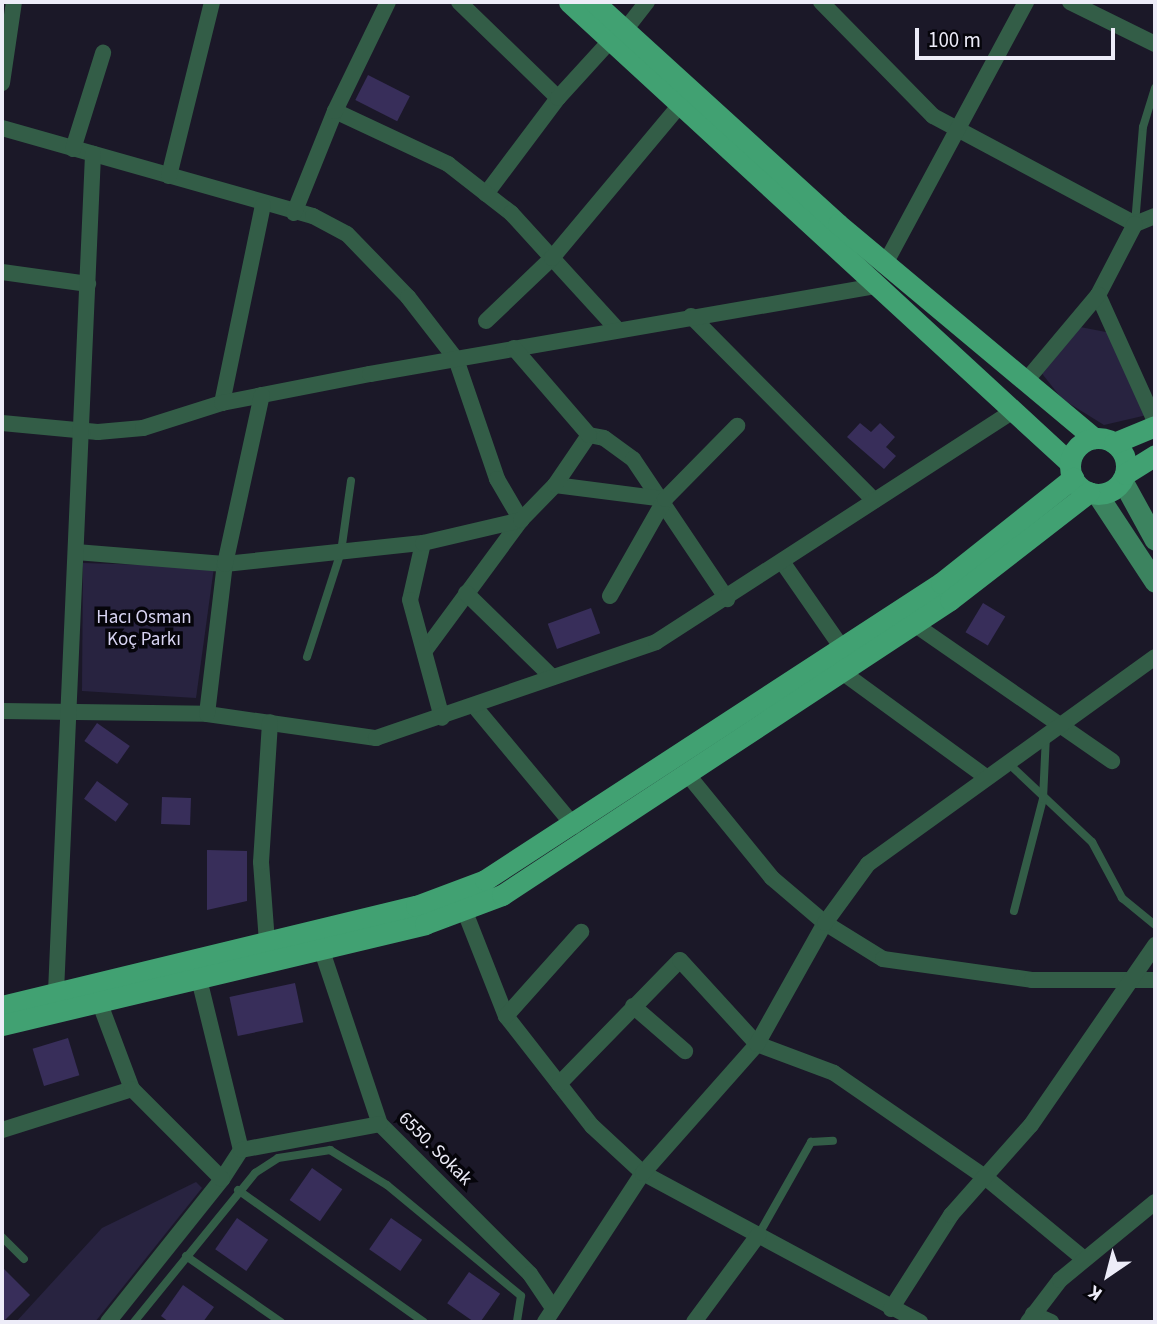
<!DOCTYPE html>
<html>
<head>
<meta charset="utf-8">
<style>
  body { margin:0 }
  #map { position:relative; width:1157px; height:1324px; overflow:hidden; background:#1b1828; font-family:"Source Sans 3",sans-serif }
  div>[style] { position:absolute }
  .green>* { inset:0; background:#282340 }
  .building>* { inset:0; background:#382e5a; transform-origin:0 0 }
  .lane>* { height:8px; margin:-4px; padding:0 4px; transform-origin:4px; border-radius:4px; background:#335d47 }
  .street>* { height:16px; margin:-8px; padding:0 8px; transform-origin:8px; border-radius:8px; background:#335d47 }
  .secondary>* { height:21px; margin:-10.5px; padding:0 10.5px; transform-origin:10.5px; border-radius:10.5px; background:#3c835f }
  .primary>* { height:21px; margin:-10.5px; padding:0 10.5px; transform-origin:10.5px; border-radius:10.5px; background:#41a172 }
  .primary>.ring { margin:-10.5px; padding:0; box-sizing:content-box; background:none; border:21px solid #41a172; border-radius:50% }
  span { translate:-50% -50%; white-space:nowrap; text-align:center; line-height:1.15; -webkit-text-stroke:7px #06050b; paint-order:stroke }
  .park-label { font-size:19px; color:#d8d4f2 }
  .street-label { font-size:19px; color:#edecf8 }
  .frame { position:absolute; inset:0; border:4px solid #edecf8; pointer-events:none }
  .north { position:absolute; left:1073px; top:1240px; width:70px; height:70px; -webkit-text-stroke:5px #06050b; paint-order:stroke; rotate:215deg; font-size:19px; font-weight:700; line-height:28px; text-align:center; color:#edecf8 }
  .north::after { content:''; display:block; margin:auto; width:24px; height:32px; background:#edecf8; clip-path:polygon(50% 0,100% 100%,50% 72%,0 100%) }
  .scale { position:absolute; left:915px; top:28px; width:200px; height:32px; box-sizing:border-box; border:4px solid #edecf8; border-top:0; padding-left:9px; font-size:21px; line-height:24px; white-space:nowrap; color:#edecf8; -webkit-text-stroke:5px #06050b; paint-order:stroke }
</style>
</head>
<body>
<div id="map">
  <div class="green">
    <i style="clip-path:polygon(1075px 326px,1111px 333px,1147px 415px,1104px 425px,1062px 399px,1040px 371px)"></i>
    <i style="clip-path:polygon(83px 563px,214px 567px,196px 698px,82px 691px)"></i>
    <i style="clip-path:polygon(196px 1182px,202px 1188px,95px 1322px,16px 1322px,102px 1228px)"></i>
  </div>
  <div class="building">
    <i style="left:368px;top:75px;width:47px;height:28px;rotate:27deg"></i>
    <i style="clip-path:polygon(860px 423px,871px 432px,880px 423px,895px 437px,886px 447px,896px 456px,884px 469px,847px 437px)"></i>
    <i style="left:983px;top:603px;width:26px;height:34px;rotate:31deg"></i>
    <i style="left:591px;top:608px;width:27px;height:46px;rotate:70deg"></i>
    <i style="left:97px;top:723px;width:40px;height:22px;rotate:35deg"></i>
    <i style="left:97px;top:781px;width:39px;height:22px;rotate:36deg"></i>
    <i style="left:162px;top:797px;width:29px;height:27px;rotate:2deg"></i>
    <i style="clip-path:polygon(207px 850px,247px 851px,247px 901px,207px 910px)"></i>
    <i style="left:295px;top:983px;width:40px;height:67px;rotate:78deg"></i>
    <i style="left:68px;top:1038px;width:39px;height:37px;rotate:73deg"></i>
    <i style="left:312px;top:1168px;width:37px;height:39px;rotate:35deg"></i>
    <i style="left:237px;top:1218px;width:38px;height:38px;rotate:35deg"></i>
    <i style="left:391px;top:1218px;width:38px;height:38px;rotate:35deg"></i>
    <i style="clip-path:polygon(2px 1267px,30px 1295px,3px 1322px,2px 1322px)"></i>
    <i style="left:469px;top:1272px;width:38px;height:38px;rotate:35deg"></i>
    <i style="clip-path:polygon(183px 1285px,214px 1307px,203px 1322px,169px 1322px,161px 1316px)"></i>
  </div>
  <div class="lane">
    <i style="left:1135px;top:224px;width:97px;rotate:-85.3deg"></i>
    <i style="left:1143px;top:127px;width:41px;rotate:-72.9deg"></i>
    <i style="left:307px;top:657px;width:110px;rotate:-72.1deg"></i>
    <i style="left:341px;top:552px;width:72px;rotate:-82deg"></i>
    <i style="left:1007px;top:762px;width:117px;rotate:43.3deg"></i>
    <i style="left:1092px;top:842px;width:64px;rotate:61.8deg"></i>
    <i style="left:1122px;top:898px;width:43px;rotate:39.3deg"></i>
    <i style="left:1014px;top:911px;width:116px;rotate:-75.5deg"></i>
    <i style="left:1043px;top:799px;width:64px;rotate:-87.3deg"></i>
    <i style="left:238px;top:1190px;width:228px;rotate:35.4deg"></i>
    <i style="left:759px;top:1234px;width:106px;rotate:-60.5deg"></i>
    <i style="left:811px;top:1142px;width:22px;rotate:-3deg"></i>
    <i style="left:2px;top:1237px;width:31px;rotate:45deg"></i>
    <i style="left:186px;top:1256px;width:116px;rotate:34.8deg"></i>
    <i style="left:134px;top:1322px;width:192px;rotate:-50.9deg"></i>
    <i style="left:255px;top:1173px;width:27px;rotate:-33deg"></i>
    <i style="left:278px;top:1158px;width:53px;rotate:-8.7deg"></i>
    <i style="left:330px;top:1150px;width:67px;rotate:31.6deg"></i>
    <i style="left:387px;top:1185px;width:174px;rotate:39.6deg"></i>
    <i style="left:521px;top:1296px;width:26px;rotate:99deg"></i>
  </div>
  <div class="street">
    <i style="left:459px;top:2px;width:138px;rotate:44.1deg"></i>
    <i style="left:558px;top:98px;width:120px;rotate:126.9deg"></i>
    <i style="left:821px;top:2px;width:160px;rotate:45.5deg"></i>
    <i style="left:933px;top:116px;width:229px;rotate:28.1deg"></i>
    <i style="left:1070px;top:2px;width:95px;rotate:26.3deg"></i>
    <i style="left:625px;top:30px;width:36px;rotate:-52deg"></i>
    <i style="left:2px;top:83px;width:82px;rotate:-81.6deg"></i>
    <i style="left:558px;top:98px;width:79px;rotate:-47.6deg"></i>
    <i style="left:335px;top:111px;width:125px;rotate:25.1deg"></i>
    <i style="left:448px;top:164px;width:80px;rotate:37.9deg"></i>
    <i style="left:511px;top:213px;width:157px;rotate:47.6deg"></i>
    <i style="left:2px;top:128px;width:323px;rotate:15.8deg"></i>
    <i style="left:313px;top:216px;width:38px;rotate:28deg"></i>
    <i style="left:347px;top:234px;width:88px;rotate:45.9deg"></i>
    <i style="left:408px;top:297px;width:78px;rotate:52.3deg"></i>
    <i style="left:456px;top:359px;width:127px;rotate:71.1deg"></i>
    <i style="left:497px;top:479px;width:48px;rotate:59.7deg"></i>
    <i style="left:521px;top:520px;width:162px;rotate:126.4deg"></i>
    <i style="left:73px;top:149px;width:101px;rotate:-72.6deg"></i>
    <i style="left:169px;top:176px;width:179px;rotate:-76.1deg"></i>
    <i style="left:294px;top:213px;width:110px;rotate:-68.1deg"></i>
    <i style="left:335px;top:111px;width:121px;rotate:-64.1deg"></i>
    <i style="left:1155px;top:216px;width:22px;rotate:158deg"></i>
    <i style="left:1135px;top:224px;width:80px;rotate:117.5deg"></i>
    <i style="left:1098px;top:295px;width:138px;rotate:65.7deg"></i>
    <i style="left:885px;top:264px;width:298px;rotate:-61.7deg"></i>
    <i style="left:2px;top:272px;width:87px;rotate:7.9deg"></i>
    <i style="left:691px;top:316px;width:260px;rotate:45.2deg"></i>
    <i style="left:486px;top:321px;width:91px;rotate:-43.7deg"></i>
    <i style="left:552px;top:258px;width:199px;rotate:-50.1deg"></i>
    <i style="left:1025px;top:382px;width:114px;rotate:-50deg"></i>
    <i style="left:222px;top:403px;width:202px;rotate:-78.3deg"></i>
    <i style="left:2px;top:423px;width:96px;rotate:5.4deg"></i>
    <i style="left:98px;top:432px;width:45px;rotate:-5.1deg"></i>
    <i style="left:143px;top:428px;width:83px;rotate:-17.6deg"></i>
    <i style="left:222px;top:403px;width:151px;rotate:-11.1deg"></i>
    <i style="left:370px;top:374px;width:514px;rotate:-9.87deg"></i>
    <i style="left:589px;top:435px;width:15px;rotate:11deg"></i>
    <i style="left:604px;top:438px;width:36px;rotate:36deg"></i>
    <i style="left:633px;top:459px;width:169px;rotate:56.1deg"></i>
    <i style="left:555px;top:485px;width:111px;rotate:7.3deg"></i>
    <i style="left:423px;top:543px;width:58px;rotate:102.8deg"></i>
    <i style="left:410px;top:600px;width:122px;rotate:74.8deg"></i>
    <i style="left:76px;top:552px;width:149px;rotate:4.6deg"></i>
    <i style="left:225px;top:564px;width:199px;rotate:-6.1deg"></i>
    <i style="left:423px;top:543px;width:101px;rotate:-13.2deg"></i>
    <i style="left:521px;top:520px;width:49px;rotate:-45.8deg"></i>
    <i style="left:555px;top:485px;width:60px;rotate:-55.8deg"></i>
    <i style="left:589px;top:435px;width:115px;rotate:-130.8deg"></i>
    <i style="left:783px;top:563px;width:103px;rotate:55.2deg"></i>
    <i style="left:466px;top:593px;width:117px;rotate:44.3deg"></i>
    <i style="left:610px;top:596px;width:112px;rotate:-60.4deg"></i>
    <i style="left:665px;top:499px;width:103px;rotate:-45.4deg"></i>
    <i style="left:914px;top:624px;width:241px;rotate:34.7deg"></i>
    <i style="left:842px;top:672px;width:178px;rotate:36.1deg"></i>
    <i style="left:475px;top:707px;width:155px;rotate:50.2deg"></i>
    <i style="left:2px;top:711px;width:205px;rotate:0.8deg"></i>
    <i style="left:207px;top:714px;width:171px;rotate:8.1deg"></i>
    <i style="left:376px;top:738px;width:296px;rotate:-18.9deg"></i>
    <i style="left:656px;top:642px;width:424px;rotate:-32.9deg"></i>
    <i style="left:207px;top:714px;width:151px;rotate:-83.2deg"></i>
    <i style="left:225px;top:564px;width:173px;rotate:-77.7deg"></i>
    <i style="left:688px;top:775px;width:133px;rotate:50.8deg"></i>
    <i style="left:772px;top:878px;width:70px;rotate:40.3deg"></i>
    <i style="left:825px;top:923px;width:68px;rotate:31.8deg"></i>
    <i style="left:883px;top:959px;width:150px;rotate:8deg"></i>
    <i style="left:1032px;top:980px;width:123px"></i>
    <i style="left:465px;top:912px;width:112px;rotate:68.5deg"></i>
    <i style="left:506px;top:1016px;width:140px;rotate:52deg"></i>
    <i style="left:592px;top:1126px;width:69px;rotate:42.7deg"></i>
    <i style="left:643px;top:1173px;width:315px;rotate:28.3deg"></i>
    <i style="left:267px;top:942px;width:80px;rotate:-94.3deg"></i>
    <i style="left:261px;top:862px;width:140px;rotate:-86.3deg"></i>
    <i style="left:322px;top:951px;width:182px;rotate:71.5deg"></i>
    <i style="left:380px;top:1124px;width:212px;rotate:45deg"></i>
    <i style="left:530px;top:1274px;width:41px;rotate:55.9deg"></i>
    <i style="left:199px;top:979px;width:176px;rotate:76.2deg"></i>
    <i style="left:241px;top:1150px;width:35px;rotate:123deg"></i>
    <i style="left:56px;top:992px;width:839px;rotate:-87.47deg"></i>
    <i style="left:633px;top:1006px;width:69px;rotate:40.9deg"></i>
    <i style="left:506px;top:1016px;width:113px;rotate:-48.2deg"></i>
    <i style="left:559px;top:1084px;width:173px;rotate:-45.7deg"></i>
    <i style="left:680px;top:960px;width:114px;rotate:47.5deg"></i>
    <i style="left:757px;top:1044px;width:82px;rotate:20.6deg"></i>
    <i style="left:834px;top:1073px;width:183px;rotate:34.6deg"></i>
    <i style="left:985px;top:1177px;width:129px;rotate:39.6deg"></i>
    <i style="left:2px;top:1130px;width:136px;rotate:-17.5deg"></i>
    <i style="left:132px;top:1089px;width:94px;rotate:-110.6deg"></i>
    <i style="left:241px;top:1150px;width:141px;rotate:-10.6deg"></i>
    <i style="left:891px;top:1309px;width:112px;rotate:-57.4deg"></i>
    <i style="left:951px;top:1215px;width:120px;rotate:-48.4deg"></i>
    <i style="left:1031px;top:1125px;width:219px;rotate:-55.4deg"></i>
    <i style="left:1033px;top:1314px;width:20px;rotate:24deg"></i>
    <i style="left:108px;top:1322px;width:183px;rotate:-51.4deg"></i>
    <i style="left:222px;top:1179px;width:127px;rotate:-135deg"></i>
    <i style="left:545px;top:1322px;width:178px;rotate:-56.7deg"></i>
    <i style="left:643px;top:1173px;width:172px;rotate:-48.5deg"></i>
    <i style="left:757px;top:1044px;width:139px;rotate:-60.7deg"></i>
    <i style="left:825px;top:923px;width:73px;rotate:-53.9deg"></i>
    <i style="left:868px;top:864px;width:354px;rotate:-35.8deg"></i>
    <i style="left:694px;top:1322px;width:109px;rotate:-53.5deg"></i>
    <i style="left:1028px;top:1322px;width:53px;rotate:-52.7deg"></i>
    <i style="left:1060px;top:1280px;width:123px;rotate:-39.4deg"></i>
  </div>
  <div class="secondary">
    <i style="left:1122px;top:480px;width:68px;rotate:61.2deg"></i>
    <i style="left:1097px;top:494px;width:105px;rotate:56.6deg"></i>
  </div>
  <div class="primary">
    <i style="left:569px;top:2px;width:681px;rotate:42.62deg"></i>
    <i style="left:594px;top:2px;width:330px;rotate:42.3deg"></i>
    <i style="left:838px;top:224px;width:334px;rotate:39.9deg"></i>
    <i class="ring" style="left:1070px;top:438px;width:35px;height:35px"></i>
    <i style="left:1114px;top:443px;width:44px;rotate:-22.5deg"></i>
    <i style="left:1125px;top:474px;width:36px;rotate:-32deg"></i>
    <i style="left:2px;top:1006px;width:426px;rotate:-13.6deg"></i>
    <i style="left:416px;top:906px;width:74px;rotate:-20.6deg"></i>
    <i style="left:485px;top:880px;width:544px;rotate:-33.08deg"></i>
    <i style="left:941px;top:583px;width:169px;rotate:-38.5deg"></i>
    <i style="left:2px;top:1025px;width:435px;rotate:-13.4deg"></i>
    <i style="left:425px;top:924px;width:82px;rotate:-20.6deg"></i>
    <i style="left:502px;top:895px;width:536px;rotate:-33.36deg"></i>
    <i style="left:950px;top:600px;width:176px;rotate:-37.8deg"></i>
  </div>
  <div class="park-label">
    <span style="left:144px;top:629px">Hacı Osman<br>Koç Parkı</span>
  </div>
  <div class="street-label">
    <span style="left:435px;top:1149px;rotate:45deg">6550. Sokak</span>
  </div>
  <div class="frame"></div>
  <div class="north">K</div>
  <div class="scale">100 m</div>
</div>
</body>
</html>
